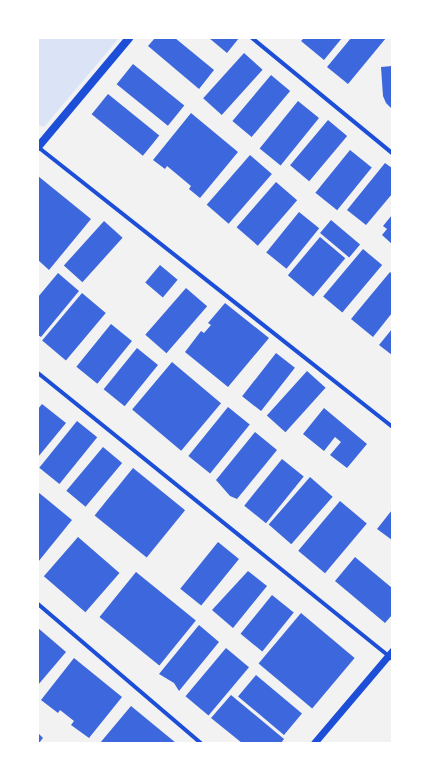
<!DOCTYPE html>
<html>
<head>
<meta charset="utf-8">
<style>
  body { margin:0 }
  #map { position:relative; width:430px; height:781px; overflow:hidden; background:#f2f2f2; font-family:"Alegreya Sans",sans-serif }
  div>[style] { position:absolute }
  .green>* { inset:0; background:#dbe4f7 }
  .building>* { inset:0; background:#3d67dc; transform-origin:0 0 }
  .minor>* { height:4px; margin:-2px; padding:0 2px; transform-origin:2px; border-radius:2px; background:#1d4ed8 }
  .tertiary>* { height:7px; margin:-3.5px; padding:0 3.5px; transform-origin:3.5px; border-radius:3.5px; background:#1d4ed8 }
  .secondary>* { height:8px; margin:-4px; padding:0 4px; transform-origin:4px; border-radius:4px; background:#1d4ed8 }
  span { translate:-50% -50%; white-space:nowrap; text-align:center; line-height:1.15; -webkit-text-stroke:3.5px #fff; paint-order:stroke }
  .frame { position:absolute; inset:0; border:39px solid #fff; pointer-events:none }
</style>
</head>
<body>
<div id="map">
  <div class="green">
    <i style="clip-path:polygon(38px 38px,119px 38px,44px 127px,38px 125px)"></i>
  </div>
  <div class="building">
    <i style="clip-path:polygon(155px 38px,175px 38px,214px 70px,199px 89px,148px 46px)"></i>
    <i style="clip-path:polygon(209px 38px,239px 38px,227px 53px)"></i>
    <i style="clip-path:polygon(304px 38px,342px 38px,324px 60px,301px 41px)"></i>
    <i style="clip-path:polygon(351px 38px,386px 38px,348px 84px,327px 67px)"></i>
    <i style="left:244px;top:53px;width:25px;height:61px;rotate:42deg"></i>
    <i style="left:133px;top:64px;width:66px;height:26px;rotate:39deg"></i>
    <i style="clip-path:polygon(392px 66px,392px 109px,386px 103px,383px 96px,381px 67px)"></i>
    <i style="left:271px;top:75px;width:25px;height:60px;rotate:40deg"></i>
    <i style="left:108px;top:94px;width:66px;height:26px;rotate:39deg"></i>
    <i style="left:298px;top:101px;width:27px;height:61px;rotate:39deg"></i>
    <i style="clip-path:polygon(191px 113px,238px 152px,200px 198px,189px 189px,191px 186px,167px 166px,165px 169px,153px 160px)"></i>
    <i style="left:328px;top:120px;width:25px;height:59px;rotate:40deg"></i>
    <i style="left:350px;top:150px;width:28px;height:55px;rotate:39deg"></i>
    <i style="left:250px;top:155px;width:29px;height:66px;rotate:41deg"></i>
    <i style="clip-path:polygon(385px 163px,392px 168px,392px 194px,366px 225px,347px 210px)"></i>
    <i style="clip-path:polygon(38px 176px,91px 219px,49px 270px,38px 260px)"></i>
    <i style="left:276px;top:182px;width:28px;height:60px;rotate:41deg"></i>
    <i style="left:299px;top:212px;width:26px;height:52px;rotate:39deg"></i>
    <i style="clip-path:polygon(392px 215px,392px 244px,382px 235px,387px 229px,383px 226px)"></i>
    <i style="left:331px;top:220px;width:38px;height:17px;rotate:40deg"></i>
    <i style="left:104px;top:221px;width:25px;height:60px;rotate:42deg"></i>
    <i style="left:320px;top:237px;width:33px;height:50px;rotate:40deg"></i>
    <i style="left:363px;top:249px;width:25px;height:62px;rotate:40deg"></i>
    <i style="left:160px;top:265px;width:23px;height:23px;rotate:40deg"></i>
    <i style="clip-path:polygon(390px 272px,392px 274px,392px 313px,373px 337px,351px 319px)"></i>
    <i style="clip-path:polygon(58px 273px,79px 291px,41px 337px,38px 335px,38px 297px)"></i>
    <i style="left:186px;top:288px;width:28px;height:62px;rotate:41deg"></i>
    <i style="left:82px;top:293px;width:31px;height:62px;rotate:40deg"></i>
    <i style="clip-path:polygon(225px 303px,269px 338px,228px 387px,185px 352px,201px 331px,204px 333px,211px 325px,208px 323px)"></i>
    <i style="left:111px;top:324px;width:27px;height:55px;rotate:39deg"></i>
    <i style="clip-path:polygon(392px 329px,392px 355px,379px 345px)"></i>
    <i style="left:137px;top:348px;width:27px;height:53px;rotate:39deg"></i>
    <i style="left:276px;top:353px;width:24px;height:55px;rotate:38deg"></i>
    <i style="left:172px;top:362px;width:64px;height:62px;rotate:40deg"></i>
    <i style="left:307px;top:371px;width:25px;height:60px;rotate:42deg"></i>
    <i style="clip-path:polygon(42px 404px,66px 423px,38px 457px,38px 409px)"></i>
    <i style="left:228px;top:407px;width:28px;height:63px;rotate:39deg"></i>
    <i style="clip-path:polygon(324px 408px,367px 444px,347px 468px,330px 455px,341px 442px,335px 437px,324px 451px,303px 434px)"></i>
    <i style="left:77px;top:421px;width:26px;height:60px;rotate:39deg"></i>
    <i style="clip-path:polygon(255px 432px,277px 450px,237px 499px,230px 496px,216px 480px)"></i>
    <i style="left:103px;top:447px;width:25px;height:57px;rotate:40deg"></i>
    <i style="left:282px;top:459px;width:28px;height:60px;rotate:39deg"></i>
    <i style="left:133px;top:468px;width:67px;height:61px;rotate:39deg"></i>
    <i style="left:310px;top:477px;width:30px;height:63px;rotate:41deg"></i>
    <i style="clip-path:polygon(38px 492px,72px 520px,38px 562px)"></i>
    <i style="left:340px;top:501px;width:35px;height:65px;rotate:40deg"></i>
    <i style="clip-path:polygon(392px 510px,392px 540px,377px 529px)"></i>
    <i style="left:78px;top:537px;width:55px;height:52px;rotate:41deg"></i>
    <i style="left:218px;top:542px;width:27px;height:60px;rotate:39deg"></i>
    <i style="clip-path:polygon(355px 557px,392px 588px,392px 615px,385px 623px,335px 581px)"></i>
    <i style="clip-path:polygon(248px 571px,267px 586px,233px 628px,212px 610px)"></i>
    <i style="left:136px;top:572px;width:77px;height:58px;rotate:39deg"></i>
    <i style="left:272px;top:595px;width:28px;height:50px;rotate:39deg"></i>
    <i style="left:301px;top:613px;width:70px;height:66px;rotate:40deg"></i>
    <i style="clip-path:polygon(199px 625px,219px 642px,179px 691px,174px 683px,159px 674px)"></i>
    <i style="clip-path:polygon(38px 628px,66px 652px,38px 685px)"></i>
    <i style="left:226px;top:648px;width:30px;height:63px;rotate:40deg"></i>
    <i style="clip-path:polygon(74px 658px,122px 697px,89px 738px,71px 725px,74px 721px,60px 710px,58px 713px,41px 700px)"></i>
    <i style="left:256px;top:675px;width:60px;height:28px;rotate:40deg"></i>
    <i style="clip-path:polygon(231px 695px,284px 739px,281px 743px,242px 743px,211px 718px)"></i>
    <i style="clip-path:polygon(131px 706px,176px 743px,100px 743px)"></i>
    <i style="clip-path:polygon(38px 733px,43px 738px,39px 743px,38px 743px)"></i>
  </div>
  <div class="minor">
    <i style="left:252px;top:38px;width:181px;rotate:39.4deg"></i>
    <i style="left:38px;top:147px;width:451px;rotate:38.3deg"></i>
    <i style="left:38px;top:373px;width:455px;rotate:38.9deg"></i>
    <i style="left:38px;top:604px;width:214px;rotate:40.5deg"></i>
  </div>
  <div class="tertiary">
    <i style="left:314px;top:743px;width:121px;rotate:-49.7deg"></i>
  </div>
  <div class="secondary">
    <i style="left:38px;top:147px;width:142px;rotate:-50.1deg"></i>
  </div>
  <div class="frame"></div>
</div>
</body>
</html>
